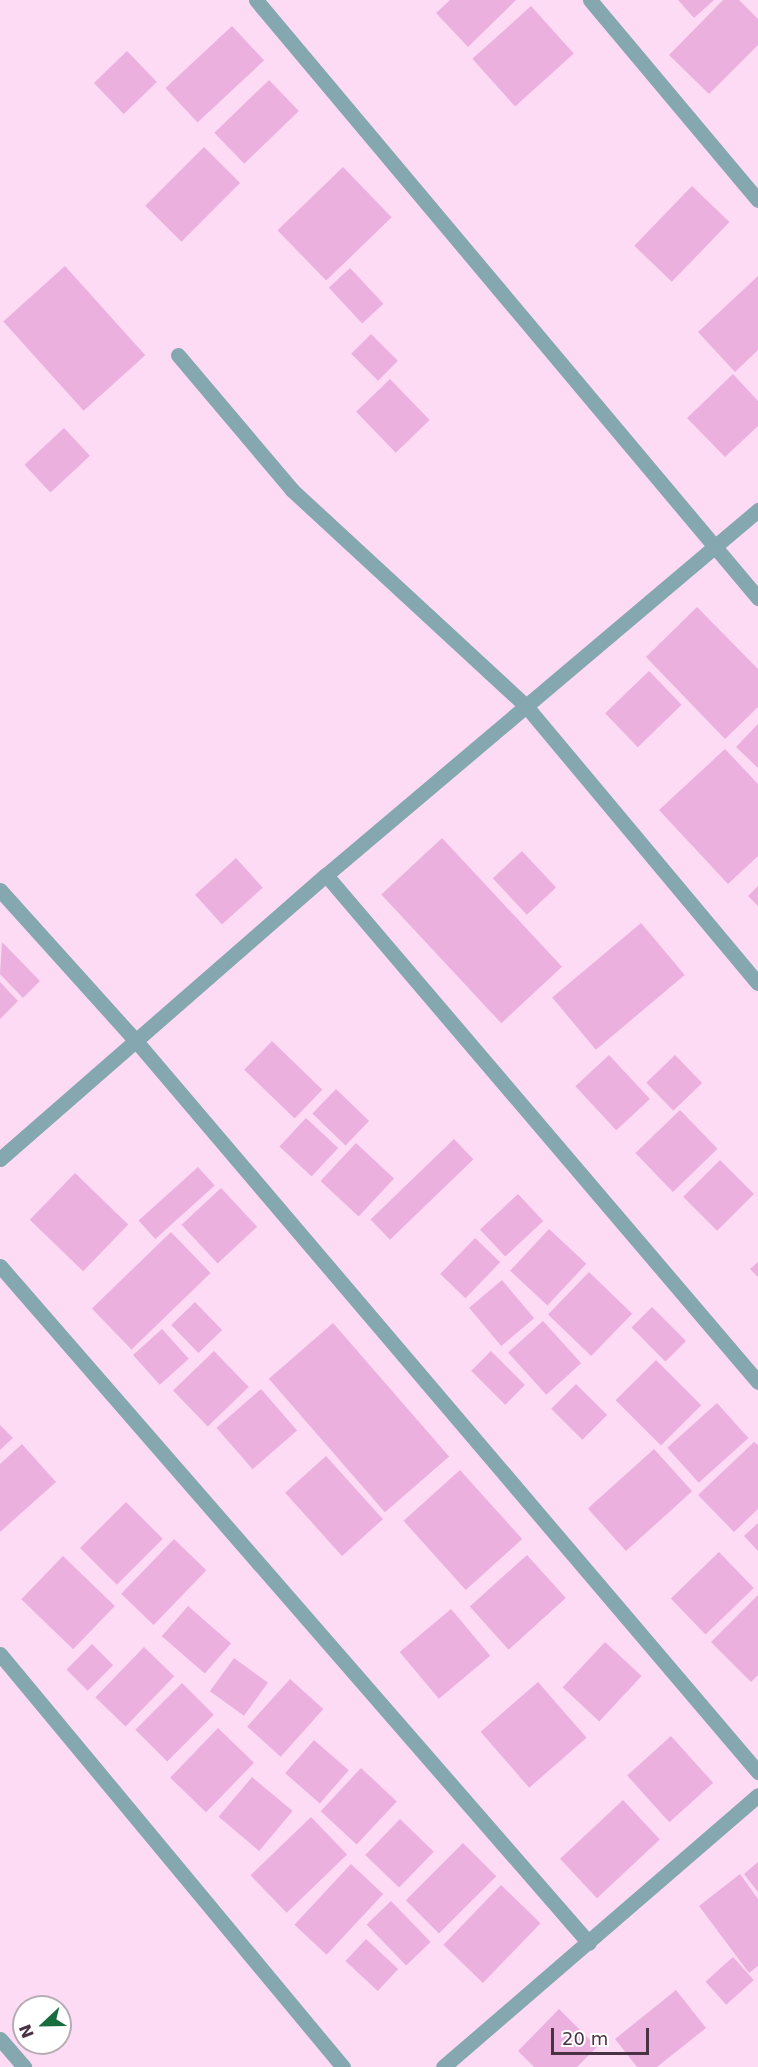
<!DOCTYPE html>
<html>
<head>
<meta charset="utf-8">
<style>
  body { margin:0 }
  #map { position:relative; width:758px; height:2067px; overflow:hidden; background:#fedbf5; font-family:"DejaVu Sans",sans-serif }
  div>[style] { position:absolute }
  .building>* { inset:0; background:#ecb0df; transform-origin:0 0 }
  .minor>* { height:15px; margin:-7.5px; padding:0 7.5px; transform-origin:7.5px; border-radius:7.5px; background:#85a7b0 }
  span { translate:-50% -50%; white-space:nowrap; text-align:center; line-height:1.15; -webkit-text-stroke:5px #fff; paint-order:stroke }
  .north { position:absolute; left:12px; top:1995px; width:60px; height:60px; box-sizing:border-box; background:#fff; border:2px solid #b6adb4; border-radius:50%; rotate:248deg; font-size:16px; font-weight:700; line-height:24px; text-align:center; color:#493244 }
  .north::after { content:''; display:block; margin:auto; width:21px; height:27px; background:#186d3f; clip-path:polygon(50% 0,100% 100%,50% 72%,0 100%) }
  .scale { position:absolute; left:551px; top:2028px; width:98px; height:27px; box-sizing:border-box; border:3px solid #493244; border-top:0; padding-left:8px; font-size:18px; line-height:21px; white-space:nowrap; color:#493244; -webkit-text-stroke:4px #fff; paint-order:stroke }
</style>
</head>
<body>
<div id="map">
  <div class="building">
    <i style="clip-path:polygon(450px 0,516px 0,468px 47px,436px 13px)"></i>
    <i style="clip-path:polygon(678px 0,714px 0,694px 18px)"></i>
    <i style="clip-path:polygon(723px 0,739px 0,758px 19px,758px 45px,709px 94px,669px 55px)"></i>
    <i style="left:531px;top:6px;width:64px;height:79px;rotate:48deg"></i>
    <i style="left:232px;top:26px;width:47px;height:91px;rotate:47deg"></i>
    <i style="left:127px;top:51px;width:43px;height:46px;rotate:46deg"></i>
    <i style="left:269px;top:80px;width:43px;height:76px;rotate:46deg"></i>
    <i style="left:204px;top:147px;width:51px;height:83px;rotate:45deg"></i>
    <i style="left:343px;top:167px;width:70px;height:91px;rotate:46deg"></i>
    <i style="left:692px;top:186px;width:52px;height:83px;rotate:44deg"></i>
    <i style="left:65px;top:266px;width:120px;height:83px;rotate:48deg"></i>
    <i style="left:350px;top:268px;width:49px;height:29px;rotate:47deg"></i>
    <i style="clip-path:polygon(758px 276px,758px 350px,735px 372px,698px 332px)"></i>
    <i style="left:371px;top:334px;width:38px;height:28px;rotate:45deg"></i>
    <i style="clip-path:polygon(733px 374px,758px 401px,758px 426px,725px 457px,687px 418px)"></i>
    <i style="left:390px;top:379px;width:57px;height:47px;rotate:46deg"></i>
    <i style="left:64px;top:428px;width:38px;height:54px;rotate:47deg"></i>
    <i style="clip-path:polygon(697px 607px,758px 669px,758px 707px,725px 739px,646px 657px)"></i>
    <i style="left:649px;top:671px;width:47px;height:61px;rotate:46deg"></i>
    <i style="clip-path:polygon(758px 724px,758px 768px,736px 747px)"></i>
    <i style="clip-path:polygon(725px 749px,758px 784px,758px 856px,728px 884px,659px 810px)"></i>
    <i style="left:442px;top:838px;width:176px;height:83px;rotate:47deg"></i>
    <i style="left:522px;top:851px;width:50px;height:40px;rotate:47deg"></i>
    <i style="left:236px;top:858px;width:40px;height:55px;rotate:48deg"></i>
    <i style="clip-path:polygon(758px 886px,758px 906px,748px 896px)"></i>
    <i style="left:641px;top:923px;width:68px;height:116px;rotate:50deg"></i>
    <i style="clip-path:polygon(2px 942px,40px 981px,23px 998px,0 974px)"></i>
    <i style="clip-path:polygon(0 982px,18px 1001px,0 1019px)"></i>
    <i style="left:272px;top:1041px;width:70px;height:40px;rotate:44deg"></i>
    <i style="left:609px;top:1055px;width:60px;height:46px;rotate:47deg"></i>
    <i style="left:675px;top:1055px;width:39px;height:40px;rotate:46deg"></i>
    <i style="left:336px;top:1089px;width:46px;height:34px;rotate:44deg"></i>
    <i style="left:680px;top:1110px;width:54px;height:62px;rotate:46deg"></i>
    <i style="left:306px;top:1118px;width:44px;height:39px;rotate:43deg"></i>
    <i style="left:454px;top:1139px;width:28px;height:116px;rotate:46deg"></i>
    <i style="left:356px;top:1143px;width:52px;height:52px;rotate:43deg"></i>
    <i style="left:720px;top:1160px;width:48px;height:52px;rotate:45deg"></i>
    <i style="left:198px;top:1167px;width:25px;height:80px;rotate:48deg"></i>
    <i style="left:75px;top:1173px;width:74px;height:65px;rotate:44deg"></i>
    <i style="left:221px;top:1188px;width:53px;height:54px;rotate:47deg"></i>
    <i style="left:518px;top:1194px;width:37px;height:52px;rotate:47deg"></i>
    <i style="left:549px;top:1229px;width:51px;height:57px;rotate:43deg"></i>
    <i style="left:171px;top:1232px;width:57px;height:110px;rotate:46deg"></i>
    <i style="left:475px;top:1238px;width:35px;height:50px;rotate:44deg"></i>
    <i style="clip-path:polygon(758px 1262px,758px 1277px,750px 1269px)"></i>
    <i style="left:589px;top:1272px;width:60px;height:59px;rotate:44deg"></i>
    <i style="left:502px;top:1280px;width:50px;height:43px;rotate:50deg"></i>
    <i style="left:195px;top:1302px;width:39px;height:33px;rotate:46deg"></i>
    <i style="left:652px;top:1307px;width:48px;height:29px;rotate:45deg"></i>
    <i style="left:543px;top:1321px;width:57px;height:47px;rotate:48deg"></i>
    <i style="left:333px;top:1323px;width:177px;height:85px;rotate:49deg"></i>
    <i style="left:162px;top:1329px;width:40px;height:39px;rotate:48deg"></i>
    <i style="left:214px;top:1351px;width:50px;height:57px;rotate:46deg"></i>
    <i style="left:491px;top:1351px;width:48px;height:28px;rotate:45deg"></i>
    <i style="left:656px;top:1360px;width:64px;height:57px;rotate:45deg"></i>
    <i style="left:576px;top:1384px;width:44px;height:35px;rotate:45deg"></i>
    <i style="left:261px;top:1389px;width:55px;height:59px;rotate:49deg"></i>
    <i style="left:717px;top:1403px;width:47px;height:67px;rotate:48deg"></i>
    <i style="clip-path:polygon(0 1425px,13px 1438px,0 1450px)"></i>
    <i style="clip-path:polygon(754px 1442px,758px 1445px,758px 1509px,734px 1532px,698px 1495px)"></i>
    <i style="clip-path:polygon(22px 1444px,56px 1482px,0 1532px,0 1464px)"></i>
    <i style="left:654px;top:1449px;width:57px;height:89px;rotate:48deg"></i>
    <i style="left:326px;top:1456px;width:85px;height:55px;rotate:48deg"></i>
    <i style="left:460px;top:1470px;width:93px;height:76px;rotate:48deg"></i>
    <i style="left:126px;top:1502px;width:52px;height:65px;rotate:45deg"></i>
    <i style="clip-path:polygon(758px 1523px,758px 1551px,744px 1536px)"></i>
    <i style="left:174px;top:1539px;width:45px;height:76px;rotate:44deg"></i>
    <i style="left:719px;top:1552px;width:50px;height:67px;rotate:46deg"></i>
    <i style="left:527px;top:1555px;width:58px;height:77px;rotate:48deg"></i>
    <i style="left:63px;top:1556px;width:72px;height:60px;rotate:44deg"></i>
    <i style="clip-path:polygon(758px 1595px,758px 1675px,751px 1682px,711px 1642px)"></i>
    <i style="left:188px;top:1606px;width:57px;height:40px;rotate:41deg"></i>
    <i style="left:451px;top:1609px;width:61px;height:67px;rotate:50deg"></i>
    <i style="left:605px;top:1642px;width:50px;height:62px;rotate:43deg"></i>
    <i style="left:92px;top:1644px;width:30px;height:36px;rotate:45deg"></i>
    <i style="left:144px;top:1647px;width:42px;height:70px;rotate:44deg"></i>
    <i style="left:234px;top:1658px;width:42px;height:41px;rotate:36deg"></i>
    <i style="left:290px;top:1679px;width:45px;height:64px;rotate:42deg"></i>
    <i style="left:538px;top:1682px;width:74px;height:76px;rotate:49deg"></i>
    <i style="left:182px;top:1683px;width:45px;height:66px;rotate:45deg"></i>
    <i style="left:218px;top:1728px;width:50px;height:69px;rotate:44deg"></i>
    <i style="left:671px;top:1736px;width:63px;height:59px;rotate:48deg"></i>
    <i style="left:314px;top:1740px;width:46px;height:44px;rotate:41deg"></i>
    <i style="left:361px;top:1768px;width:49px;height:59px;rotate:43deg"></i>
    <i style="left:252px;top:1777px;width:53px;height:52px;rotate:40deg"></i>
    <i style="left:623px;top:1800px;width:54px;height:86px;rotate:47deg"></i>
    <i style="left:311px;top:1817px;width:52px;height:84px;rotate:46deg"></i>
    <i style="left:400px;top:1819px;width:47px;height:50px;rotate:44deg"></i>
    <i style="left:463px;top:1843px;width:47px;height:81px;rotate:45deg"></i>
    <i style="clip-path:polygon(758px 1862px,758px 1892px,744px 1874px)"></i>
    <i style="left:351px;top:1864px;width:44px;height:83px;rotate:43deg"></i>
    <i style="clip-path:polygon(740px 1874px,758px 1899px,758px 1966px,749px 1973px,699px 1906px)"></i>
    <i style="left:501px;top:1885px;width:55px;height:83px;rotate:44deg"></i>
    <i style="left:391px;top:1901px;width:57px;height:34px;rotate:46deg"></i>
    <i style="left:366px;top:1939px;width:44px;height:30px;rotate:43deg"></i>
    <i style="left:733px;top:1957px;width:31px;height:37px;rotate:48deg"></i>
    <i style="clip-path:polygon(676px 1990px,706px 2028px,657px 2067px,637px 2067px,615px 2039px)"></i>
    <i style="clip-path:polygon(559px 2009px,597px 2047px,577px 2067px,534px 2067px,518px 2051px)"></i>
  </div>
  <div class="minor">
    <i style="left:256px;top:0;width:781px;rotate:49.99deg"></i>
    <i style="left:590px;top:0;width:261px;rotate:50deg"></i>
    <i style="left:178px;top:355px;width:177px;rotate:49.8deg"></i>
    <i style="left:292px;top:490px;width:318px;rotate:42.7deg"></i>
    <i style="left:526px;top:706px;width:361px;rotate:50.1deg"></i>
    <i style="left:326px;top:875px;width:666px;rotate:49.57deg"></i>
    <i style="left:0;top:890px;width:203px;rotate:48deg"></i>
    <i style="left:136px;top:1041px;width:960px;rotate:49.61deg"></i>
    <i style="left:0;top:1159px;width:432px;rotate:-41.1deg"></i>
    <i style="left:326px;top:875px;width:566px;rotate:-40.19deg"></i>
    <i style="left:0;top:1266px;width:897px;rotate:48.98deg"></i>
    <i style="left:0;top:1654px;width:537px;rotate:50.29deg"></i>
    <i style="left:0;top:2039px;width:37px;rotate:49deg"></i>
    <i style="left:443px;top:2067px;width:416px;rotate:-40.8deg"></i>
  </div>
  <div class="north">N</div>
  <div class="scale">20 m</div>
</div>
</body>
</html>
